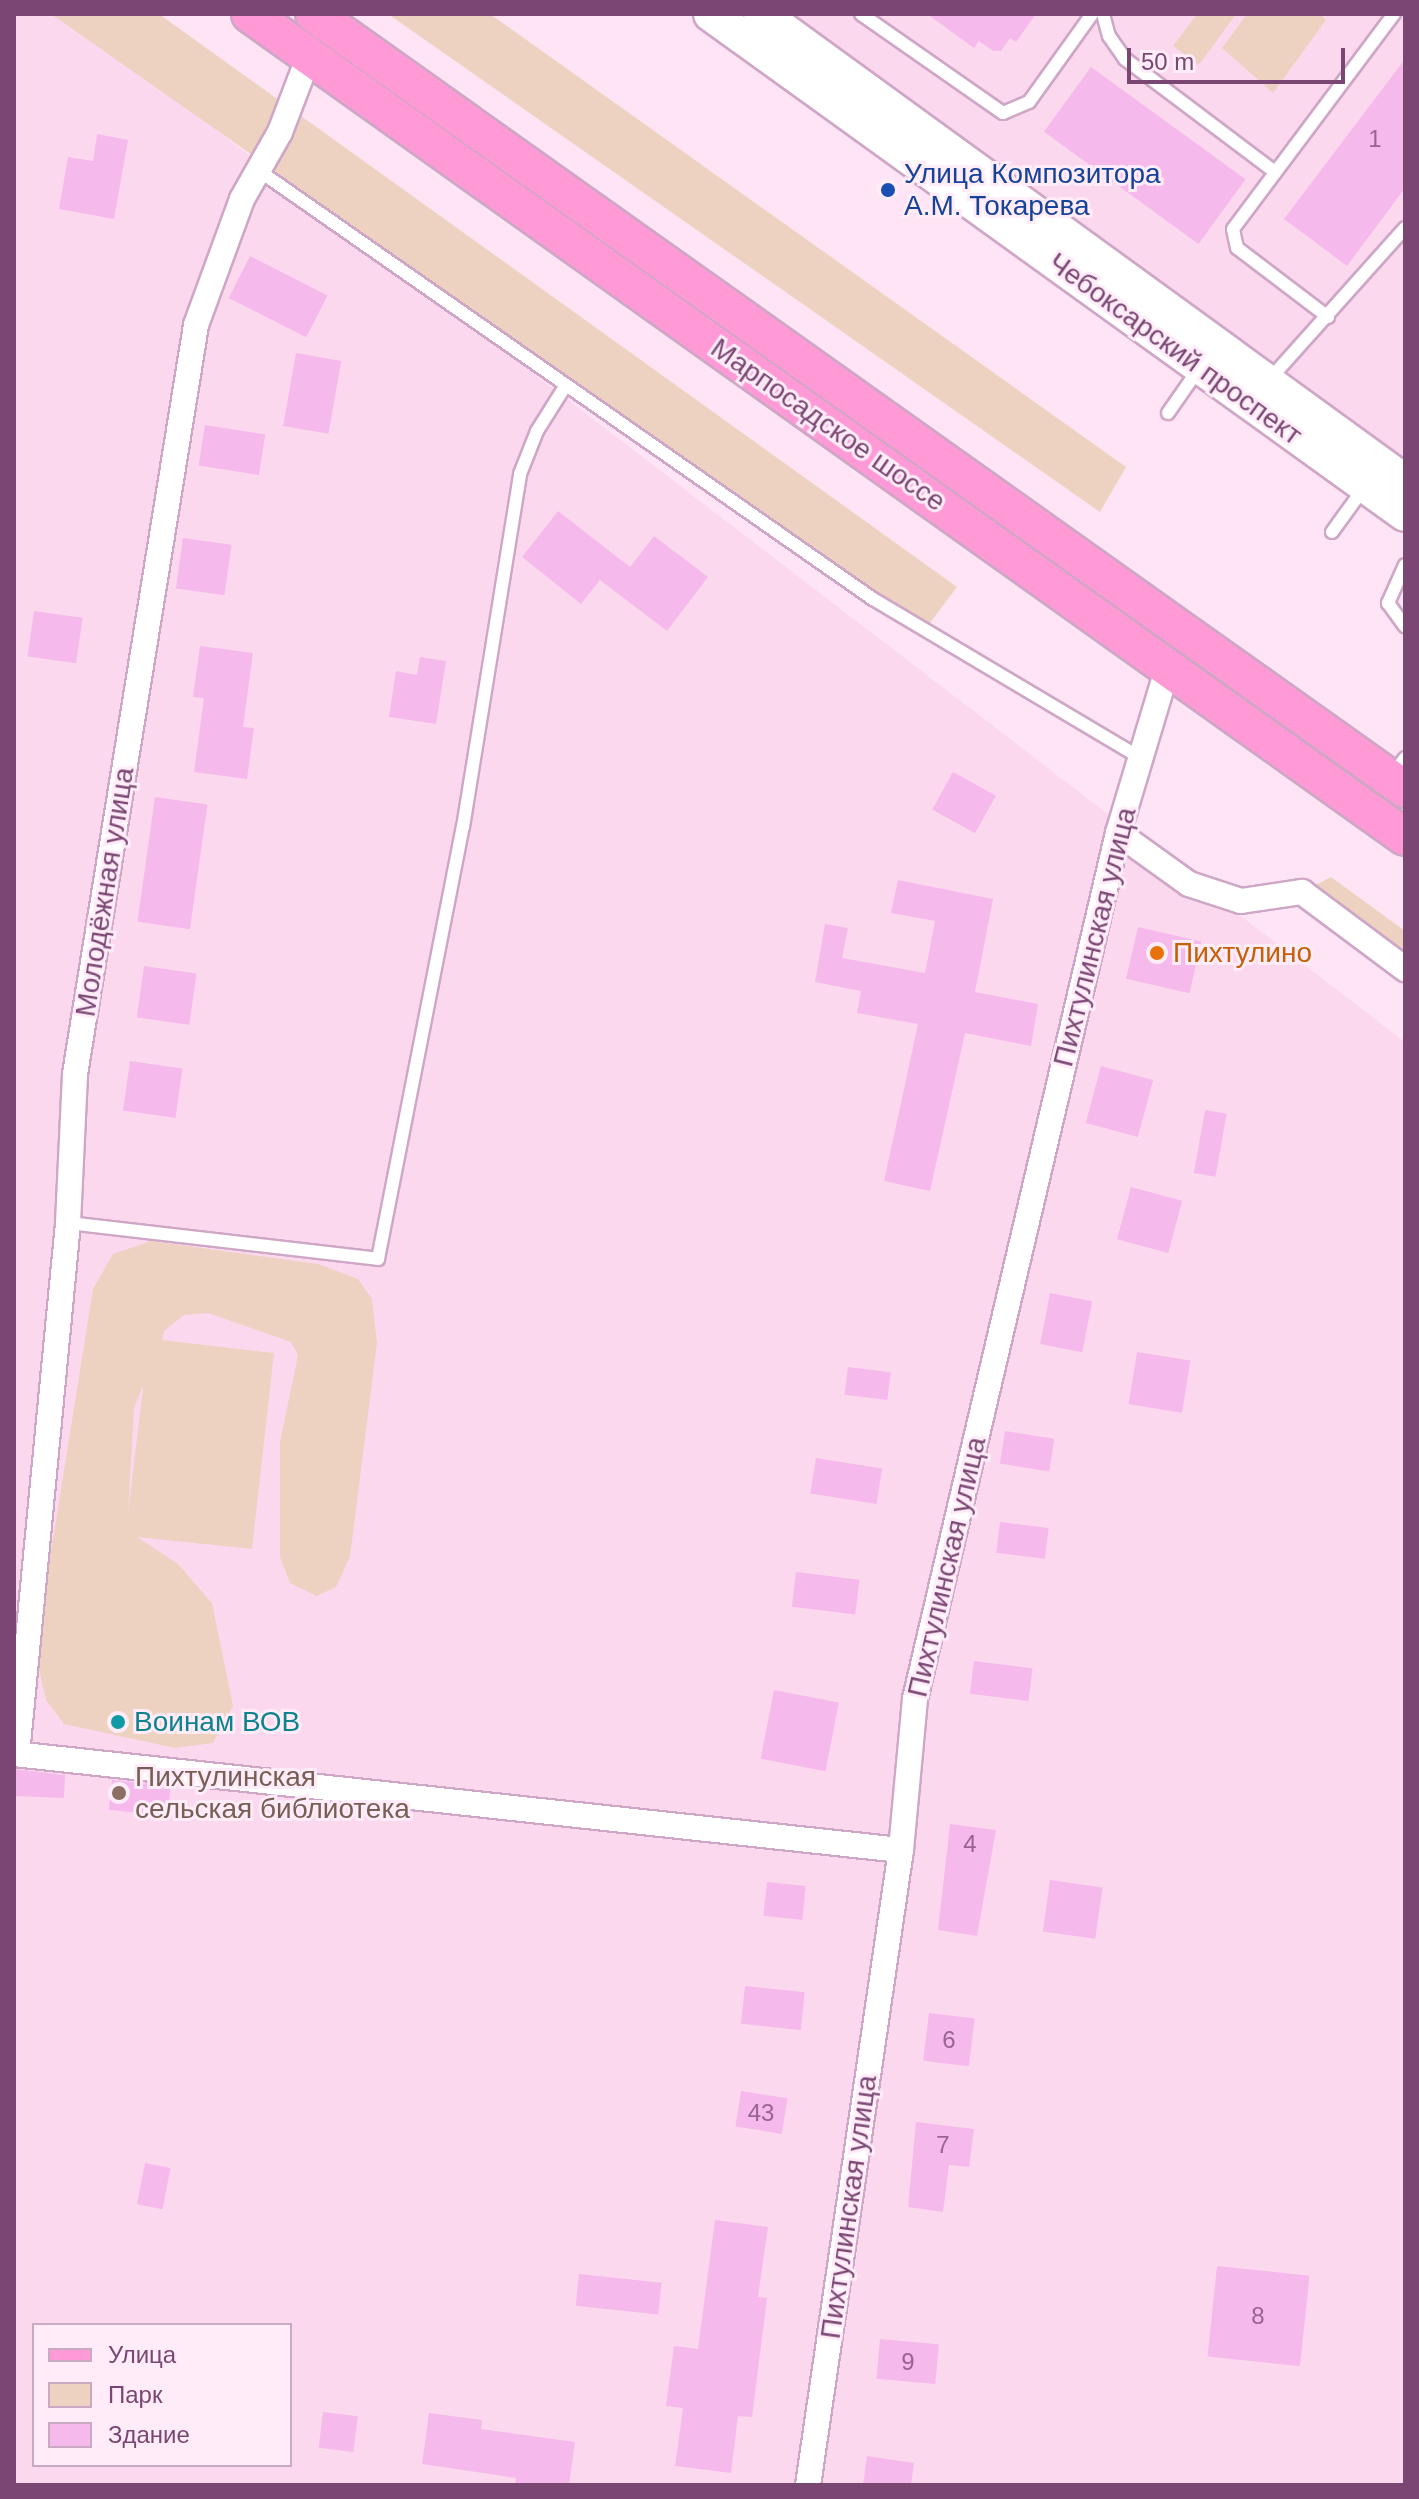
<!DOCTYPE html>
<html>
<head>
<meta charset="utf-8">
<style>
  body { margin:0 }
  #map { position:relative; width:1419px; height:2499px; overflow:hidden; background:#fee4f4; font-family:Arial,sans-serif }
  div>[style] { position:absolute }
  .residential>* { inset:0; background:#fcd8ef }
  .green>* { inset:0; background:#eed2c1 }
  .building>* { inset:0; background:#f6b9eb; transform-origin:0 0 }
  .roads { filter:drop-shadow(2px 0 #cfa7c6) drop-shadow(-2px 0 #cfa7c6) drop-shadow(0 2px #cfa7c6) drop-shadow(0 -2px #cfa7c6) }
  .lane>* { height:12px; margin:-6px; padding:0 6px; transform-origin:6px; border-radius:6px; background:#fff }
  .street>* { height:24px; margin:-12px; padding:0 12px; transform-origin:12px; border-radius:12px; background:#fff }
  .secondary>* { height:34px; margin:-17px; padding:0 17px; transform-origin:17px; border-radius:17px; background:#fff }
  .primary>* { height:36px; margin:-18px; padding:0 18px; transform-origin:18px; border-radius:18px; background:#ff9ad6 }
  .dots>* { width:22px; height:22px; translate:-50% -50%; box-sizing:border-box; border:4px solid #ffecf8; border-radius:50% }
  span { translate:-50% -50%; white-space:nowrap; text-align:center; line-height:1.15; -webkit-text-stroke:6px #ffecf8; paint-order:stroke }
  .number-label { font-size:24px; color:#996491 }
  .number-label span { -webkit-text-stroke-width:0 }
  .transit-label { font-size:28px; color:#164399 }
  .left { translate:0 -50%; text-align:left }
  .street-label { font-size:28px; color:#7a4773 }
  .food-label { font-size:28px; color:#c56008 }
  .culture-label { font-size:28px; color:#0d838f }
  .education-label { font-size:28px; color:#785e54 }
  .frame { position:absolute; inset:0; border:16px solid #7a4773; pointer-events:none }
  .legend { position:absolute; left:32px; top:2323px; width:260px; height:144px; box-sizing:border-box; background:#ffecf8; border:2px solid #caaac3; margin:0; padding:10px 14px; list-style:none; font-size:24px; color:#7a4773 }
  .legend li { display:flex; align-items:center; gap:16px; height:40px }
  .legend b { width:40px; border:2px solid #caaac3 }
  .scale { position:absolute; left:1127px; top:48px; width:218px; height:36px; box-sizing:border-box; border:4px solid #7a4773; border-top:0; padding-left:10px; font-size:24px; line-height:28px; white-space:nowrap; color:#7a4773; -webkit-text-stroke:6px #ffecf8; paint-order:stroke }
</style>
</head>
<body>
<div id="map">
  <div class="residential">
    <i style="clip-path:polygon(evenodd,14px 14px,65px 14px,1405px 1042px,1405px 2485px,14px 2485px,14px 14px,34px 2325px,290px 2325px,290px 2465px,34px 2465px,34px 2325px)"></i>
    <i style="clip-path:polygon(785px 14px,1405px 14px,1405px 465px)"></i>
  </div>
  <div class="green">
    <i style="clip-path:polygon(51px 14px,159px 14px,957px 587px,926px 628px)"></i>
    <i style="clip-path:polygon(388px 14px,490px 14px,1126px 467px,1100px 512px)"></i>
    <i style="clip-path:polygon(1197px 14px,1236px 14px,1199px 65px,1173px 46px)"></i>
    <i style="clip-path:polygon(1247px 14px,1319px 14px,1326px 20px,1273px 93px,1222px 48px)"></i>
    <i style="clip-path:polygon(1331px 877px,1405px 931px,1405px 969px,1302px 892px)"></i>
    <i style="clip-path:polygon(evenodd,151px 1241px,318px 1264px,358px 1279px,372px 1299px,377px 1343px,350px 1557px,336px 1587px,317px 1596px,290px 1583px,280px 1557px,280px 1442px,298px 1355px,291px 1342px,208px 1313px,184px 1315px,164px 1331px,162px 1340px,274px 1353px,252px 1549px,137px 1537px,178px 1564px,212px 1603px,233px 1706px,213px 1743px,175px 1748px,64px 1724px,46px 1700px,35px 1652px,93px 1289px,113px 1254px,151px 1241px,142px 1388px,143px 1388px,128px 1513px,134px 1408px,142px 1388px)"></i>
  </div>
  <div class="building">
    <i style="clip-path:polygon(927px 14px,1036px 14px,1016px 42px,1010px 38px,1001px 51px,993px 51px,979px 41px,974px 48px)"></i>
    <i style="clip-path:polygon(1405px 59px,1405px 188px,1347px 266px,1284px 219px)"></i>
    <i style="left:1091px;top:67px;width:191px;height:80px;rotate:36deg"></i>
    <i style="clip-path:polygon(97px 134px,128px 140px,114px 219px,59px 209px,68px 157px,93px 161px)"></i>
    <i style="left:250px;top:256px;width:87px;height:47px;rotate:27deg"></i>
    <i style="left:296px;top:353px;width:46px;height:74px;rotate:10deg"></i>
    <i style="left:205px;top:425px;width:61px;height:41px;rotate:9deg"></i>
    <i style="clip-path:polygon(558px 511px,630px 567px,654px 536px,708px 577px,667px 631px,600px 580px,581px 604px,522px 557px)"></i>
    <i style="left:183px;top:538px;width:49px;height:51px;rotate:8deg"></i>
    <i style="left:34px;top:611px;width:49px;height:46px;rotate:8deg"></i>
    <i style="clip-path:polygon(200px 646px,253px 653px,243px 727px,254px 728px,247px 779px,194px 772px,204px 698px,193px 697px)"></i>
    <i style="clip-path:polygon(420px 657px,446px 661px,436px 724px,389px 717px,396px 671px,417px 675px)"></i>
    <i style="left:953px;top:772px;width:49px;height:43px;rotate:29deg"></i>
    <i style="left:155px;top:797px;width:53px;height:126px;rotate:8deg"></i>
    <i style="clip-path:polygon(898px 880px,993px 899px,975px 992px,1038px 1004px,1031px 1046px,965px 1033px,930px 1191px,884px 1181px,918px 1024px,857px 1013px,861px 991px,815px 982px,825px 924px,848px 928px,842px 958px,925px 973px,935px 921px,891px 913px)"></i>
    <i style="left:1138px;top:927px;width:65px;height:53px;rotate:13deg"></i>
    <i style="left:144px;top:966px;width:53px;height:52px;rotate:8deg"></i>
    <i style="left:130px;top:1061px;width:53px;height:50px;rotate:8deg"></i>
    <i style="left:1101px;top:1066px;width:54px;height:59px;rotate:15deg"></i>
    <i style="left:1205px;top:1110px;width:22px;height:64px;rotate:10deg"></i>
    <i style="left:1131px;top:1187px;width:53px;height:54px;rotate:15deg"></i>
    <i style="left:1050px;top:1293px;width:43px;height:52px;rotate:11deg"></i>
    <i style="left:1137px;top:1352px;width:54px;height:53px;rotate:9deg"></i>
    <i style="left:848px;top:1367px;width:43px;height:28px;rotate:7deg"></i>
    <i style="left:1005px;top:1431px;width:50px;height:33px;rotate:9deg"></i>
    <i style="left:816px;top:1458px;width:67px;height:36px;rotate:9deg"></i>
    <i style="left:1000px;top:1522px;width:49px;height:31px;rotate:7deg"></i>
    <i style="left:796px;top:1572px;width:64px;height:35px;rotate:7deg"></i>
    <i style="left:974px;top:1661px;width:59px;height:33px;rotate:7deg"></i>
    <i style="left:774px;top:1690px;width:66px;height:70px;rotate:11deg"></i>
    <i style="clip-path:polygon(14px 1769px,65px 1775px,64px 1798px,14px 1796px)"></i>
    <i style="left:112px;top:1780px;width:59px;height:30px;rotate:6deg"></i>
    <i style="clip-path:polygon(950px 1824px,996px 1830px,977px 1936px,938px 1930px)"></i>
    <i style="left:1050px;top:1880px;width:53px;height:52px;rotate:8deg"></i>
    <i style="left:767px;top:1882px;width:39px;height:34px;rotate:6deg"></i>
    <i style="left:745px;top:1986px;width:60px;height:38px;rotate:6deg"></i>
    <i style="left:929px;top:2013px;width:46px;height:48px;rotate:7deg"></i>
    <i style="left:741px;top:2091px;width:47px;height:36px;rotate:9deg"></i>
    <i style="clip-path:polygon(916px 2122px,974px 2129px,969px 2167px,949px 2165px,943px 2212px,908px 2207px)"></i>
    <i style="left:145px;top:2163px;width:26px;height:42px;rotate:11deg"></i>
    <i style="clip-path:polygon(715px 2220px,768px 2227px,758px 2297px,767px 2298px,752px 2417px,738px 2416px,731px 2473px,675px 2466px,683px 2408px,666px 2406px,674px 2346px,698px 2349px)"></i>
    <i style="left:1217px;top:2266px;width:93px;height:91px;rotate:6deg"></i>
    <i style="left:579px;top:2274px;width:83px;height:32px;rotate:6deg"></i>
    <i style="left:880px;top:2339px;width:59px;height:40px;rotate:5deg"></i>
    <i style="left:323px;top:2412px;width:35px;height:36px;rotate:7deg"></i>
    <i style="clip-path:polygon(429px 2413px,482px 2420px,481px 2429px,575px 2442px,569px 2485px,515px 2485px,516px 2478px,422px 2464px)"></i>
    <i style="clip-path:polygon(867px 2456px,914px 2463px,911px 2485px,863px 2485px)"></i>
  </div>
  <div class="roads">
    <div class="lane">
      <i style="left:861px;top:14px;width:173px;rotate:34.9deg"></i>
      <i style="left:1003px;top:113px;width:28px;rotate:-23deg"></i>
      <i style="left:1029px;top:102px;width:108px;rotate:-54.4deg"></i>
      <i style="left:1103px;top:14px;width:23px;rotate:75deg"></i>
      <i style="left:1109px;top:36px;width:28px;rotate:55deg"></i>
      <i style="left:1125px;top:59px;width:188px;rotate:37deg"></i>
      <i style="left:258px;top:170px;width:750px;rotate:34.9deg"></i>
      <i style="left:873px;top:599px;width:309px;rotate:30.7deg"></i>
      <i style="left:1328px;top:317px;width:114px;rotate:-142.8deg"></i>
      <i style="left:1237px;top:248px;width:19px;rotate:-102deg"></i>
      <i style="left:1233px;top:229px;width:269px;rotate:-53.2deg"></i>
      <i style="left:1269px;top:380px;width:204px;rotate:-48.2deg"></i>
      <i style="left:1168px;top:413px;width:52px;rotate:-55.1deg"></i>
      <i style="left:1332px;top:532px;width:54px;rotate:-54deg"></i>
      <i style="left:1405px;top:565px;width:42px;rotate:114.1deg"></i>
      <i style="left:1388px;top:603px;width:29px;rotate:54deg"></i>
      <i style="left:1392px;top:776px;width:22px;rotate:-54deg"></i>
      <i style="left:68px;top:1223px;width:312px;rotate:6.6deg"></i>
      <i style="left:378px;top:1259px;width:440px;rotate:-78.9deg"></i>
      <i style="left:463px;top:827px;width:358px;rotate:-80.8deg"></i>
      <i style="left:520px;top:474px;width:46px;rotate:-68.4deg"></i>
      <i style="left:537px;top:431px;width:54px;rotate:-57.8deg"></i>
    </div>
    <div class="street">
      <i style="left:1118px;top:833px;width:87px;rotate:35.7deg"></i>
      <i style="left:1189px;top:884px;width:55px;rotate:18.1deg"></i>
      <i style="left:1241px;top:901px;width:62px;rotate:-8.4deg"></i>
      <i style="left:1302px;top:892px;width:129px;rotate:36.8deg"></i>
      <i style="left:14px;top:1754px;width:892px;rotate:6.18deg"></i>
      <i style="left:17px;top:1754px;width:533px;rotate:-84.51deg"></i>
      <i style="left:68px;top:1223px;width:149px;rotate:-87.3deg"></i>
      <i style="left:75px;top:1074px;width:759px;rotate:-80.82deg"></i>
      <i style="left:196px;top:325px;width:134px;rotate:-69.9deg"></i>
      <i style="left:242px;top:199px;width:77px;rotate:-60.4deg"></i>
      <i style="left:280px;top:132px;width:81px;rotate:-69.1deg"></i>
      <i style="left:808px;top:2485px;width:642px;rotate:-81.67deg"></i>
      <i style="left:901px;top:1850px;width:152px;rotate:-84.7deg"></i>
      <i style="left:915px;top:1699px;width:889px;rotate:-76.81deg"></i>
      <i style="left:1118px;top:833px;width:174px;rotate:-73.3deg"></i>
    </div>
    <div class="secondary">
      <i style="left:711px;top:14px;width:855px;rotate:35.77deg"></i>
      <i style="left:761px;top:14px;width:796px;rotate:36.01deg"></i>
    </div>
    <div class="primary">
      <i style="left:250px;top:14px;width:1418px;rotate:35.47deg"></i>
      <i style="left:314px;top:14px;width:1338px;rotate:35.39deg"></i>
    </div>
  </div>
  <div class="dots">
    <i style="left:888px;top:190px;background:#1a4fb4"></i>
    <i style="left:1157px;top:953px;background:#e8710a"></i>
    <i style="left:118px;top:1722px;background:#0f9aa8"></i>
    <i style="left:119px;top:1793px;background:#8d6e63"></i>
  </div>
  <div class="number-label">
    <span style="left:1375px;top:139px">1</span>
    <span style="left:970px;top:1844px">4</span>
    <span style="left:949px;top:2040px">6</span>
    <span style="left:761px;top:2113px">43</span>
    <span style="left:943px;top:2145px">7</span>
    <span style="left:1258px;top:2316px">8</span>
    <span style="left:908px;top:2362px">9</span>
  </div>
  <div class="transit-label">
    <span class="left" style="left:904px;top:190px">Улица Композитора<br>А.М. Токарева</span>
  </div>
  <div class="street-label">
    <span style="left:1175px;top:349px;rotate:36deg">Чебоксарский проспект</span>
    <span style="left:828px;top:425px;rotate:35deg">Марпосадское шоссе</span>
    <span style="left:105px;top:892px;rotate:-81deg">Молодёжная улица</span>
    <span style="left:1095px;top:937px;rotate:-76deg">Пихтулинская улица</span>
    <span style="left:947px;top:1567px;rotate:-77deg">Пихтулинская улица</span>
    <span style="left:849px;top:2207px;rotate:-82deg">Пихтулинская улица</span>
  </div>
  <div class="food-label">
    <span class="left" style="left:1173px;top:953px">Пихтулино</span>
  </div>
  <div class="culture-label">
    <span class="left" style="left:134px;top:1722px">Воинам ВОВ</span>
  </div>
  <div class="education-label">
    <span class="left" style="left:135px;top:1793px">Пихтулинская<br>сельская библиотека</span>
  </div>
  <div class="frame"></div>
  <ul class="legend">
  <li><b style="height:10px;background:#ff9ad6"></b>Улица</li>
  <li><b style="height:22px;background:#eed2c1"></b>Парк</li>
  <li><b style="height:22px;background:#f6b9eb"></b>Здание</li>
  </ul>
  <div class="scale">50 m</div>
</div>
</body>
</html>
